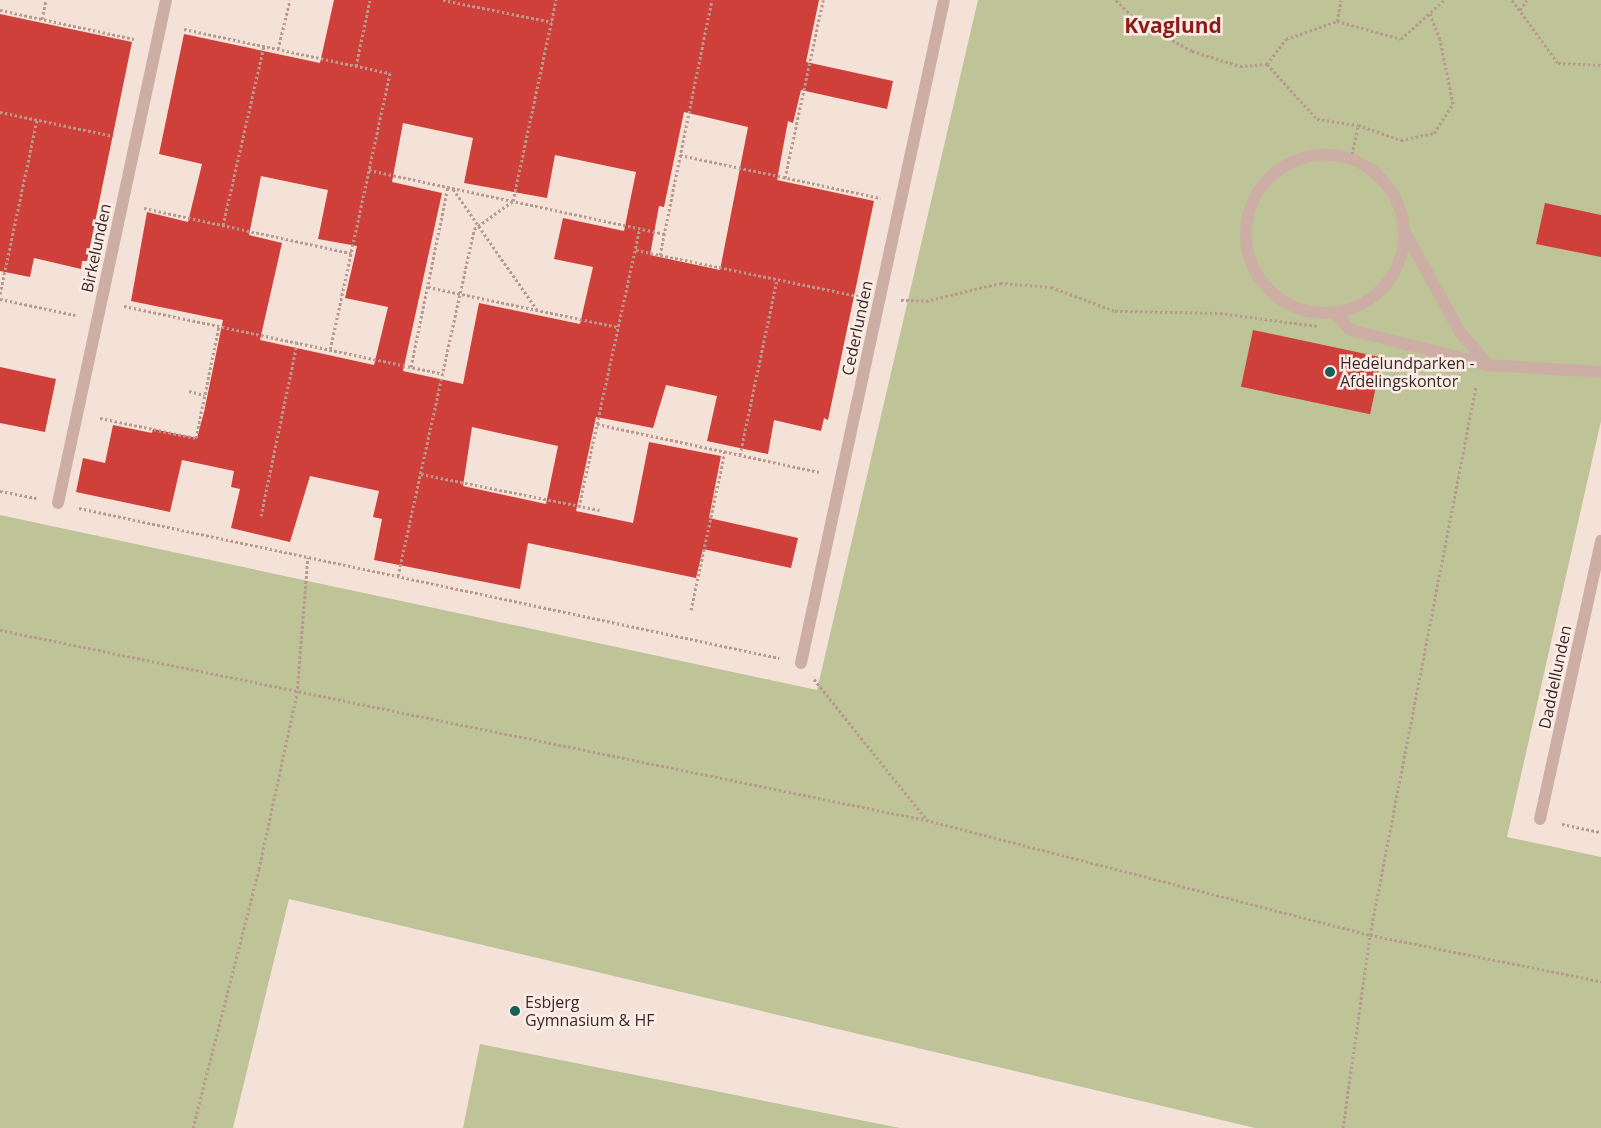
<!DOCTYPE html>
<html>
<head>
<meta charset="utf-8">
<style>
  body { margin:0 }
  #map { position:relative; width:1601px; height:1128px; overflow:hidden; background:#f4e2d9; font-family:"Open Sans",sans-serif }
  div>[style] { position:absolute }
  .green>* { inset:0; background:#bec498 }
  .building>* { inset:0; background:#d0403b; transform-origin:0 0 }
  .path>* { height:3px; margin-top:-1.5px; transform-origin:0; background:repeating-linear-gradient(90deg,#b9988e 0 2.5px,transparent 0 5px) }
  .lane>* { height:12px; margin:-6px; padding:0 6px; transform-origin:6px; border-radius:6px; background:#cdaea4 }
  .lane>.ring { margin:-6px; padding:0; box-sizing:content-box; background:none; border:12px solid #cdaea4; border-radius:50% }
  .street>* { height:12px; margin:-6px; padding:0 6px; transform-origin:6px; border-radius:6px; background:#cdaea4 }
  .dots>* { width:14px; height:14px; translate:-50% -50%; box-sizing:border-box; border:2px solid #fbede6; border-radius:50% }
  span { translate:-50% -50%; white-space:nowrap; text-align:center; line-height:1.15; -webkit-text-stroke:5px #fbede6; paint-order:stroke }
  .street-label { font-size:16px; color:#382827 }
  .poi-label { font-size:16px; color:#382827 }
  .left { translate:0 -50%; text-align:left }
  .district-label { font-size:21px; color:#8d1c19; font-weight:700 }
</style>
</head>
<body>
<div id="map">
  <div class="green">
    <i style="clip-path:polygon(978px 0,1601px 0,1601px 421px,1507px 837px,1601px 857px,1601px 1128px,1255px 1128px,289px 899px,233px 1128px,0 1128px,0 515px,817px 690px)"></i>
    <i style="clip-path:polygon(480px 1044px,900px 1128px,463px 1128px)"></i>
  </div>
  <div class="building">
    <i style="clip-path:polygon(evenodd,334px 0,819px 0,806px 62px,893px 81px,887px 109px,801px 90px,793px 123px,788px 121px,777px 180px,874px 201px,828px 420px,824px 418px,821px 431px,774px 420px,768px 454px,707px 441px,717px 396px,666px 385px,653px 428px,596px 417px,576px 511px,633px 523px,649px 442px,721px 456px,709px 518px,798px 538px,791px 568px,703px 549px,696px 578px,528px 543px,520px 589px,374px 560px,382px 519px,373px 517px,379px 491px,310px 476px,290px 542px,231px 528px,240px 489px,231px 487px,234px 471px,182px 460px,170px 512px,76px 492px,83px 458px,105px 463px,113px 425px,152px 433px,153px 429px,197px 438px,204px 412px,223px 320px,131px 301px,147px 212px,188px 222px,202px 164px,159px 154px,184px 34px,320px 63px,334px 0,684px 112px,748px 127px,720px 270px,650px 255px,659px 206px,664px 207px,684px 112px,334px 0,403px 123px,473px 138px,464px 183px,547px 198px,555px 155px,636px 172px,624px 231px,563px 218px,554px 259px,593px 267px,580px 324px,479px 303px,463px 384px,403px 371px,442px 193px,392px 182px,403px 123px,334px 0,261px 176px,328px 190px,318px 239px,357px 246px,345px 298px,388px 307px,374px 365px,260px 340px,282px 243px,249px 235px,261px 176px,334px 0,472px 427px,558px 446px,546px 504px,463px 486px,472px 427px)"></i>
    <i style="clip-path:polygon(0 14px,132px 42px,87px 261px,82px 261px,81px 269px,34px 258px,30px 277px,0 271px)"></i>
    <i style="clip-path:polygon(1545px 203px,1601px 215px,1601px 257px,1536px 244px)"></i>
    <i style="left:1253px;top:330px;width:132px;height:58px;rotate:12deg"></i>
    <i style="clip-path:polygon(0 367px,56px 379px,45px 432px,0 423px)"></i>
  </div>
  <div class="path">
    <i style="left:443px;top:0;width:111px;rotate:11.4deg"></i>
    <i style="left:1116px;top:0;width:30px;rotate:45deg"></i>
    <i style="left:1137px;top:21px;width:63px;rotate:28.6deg"></i>
    <i style="left:1192px;top:51px;width:50px;rotate:17.4deg"></i>
    <i style="left:1240px;top:66px;width:27px;rotate:-4deg"></i>
    <i style="left:1267px;top:64px;width:31px;rotate:-53deg"></i>
    <i style="left:1286px;top:39px;width:54px;rotate:-19.4deg"></i>
    <i style="left:1337px;top:21px;width:66px;rotate:15.7deg"></i>
    <i style="left:1401px;top:39px;width:58px;rotate:-42.2deg"></i>
    <i style="left:1512px;top:0;width:78px;rotate:53.9deg"></i>
    <i style="left:1558px;top:63px;width:43px;rotate:2.7deg"></i>
    <i style="left:0;top:10px;width:137px;rotate:12.2deg"></i>
    <i style="left:1520px;top:10px;width:12px;rotate:-55deg"></i>
    <i style="left:42px;top:19px;width:19px;rotate:-78deg"></i>
    <i style="left:1337px;top:21px;width:21px;rotate:-79deg"></i>
    <i style="left:184px;top:29px;width:211px;rotate:12.1deg"></i>
    <i style="left:390px;top:73px;width:283px;rotate:102.2deg"></i>
    <i style="left:278px;top:49px;width:50px;rotate:-76.2deg"></i>
    <i style="left:1267px;top:64px;width:74px;rotate:47.7deg"></i>
    <i style="left:1317px;top:119px;width:41px;rotate:8.3deg"></i>
    <i style="left:1358px;top:125px;width:46px;rotate:19.2deg"></i>
    <i style="left:1401px;top:140px;width:34px;rotate:-12deg"></i>
    <i style="left:1434px;top:133px;width:35px;rotate:-57deg"></i>
    <i style="left:1453px;top:104px;width:66px;rotate:-101.3deg"></i>
    <i style="left:1440px;top:39px;width:27px;rotate:-112deg"></i>
    <i style="left:356px;top:66px;width:67px;rotate:-78deg"></i>
    <i style="left:0;top:112px;width:116px;rotate:11.9deg"></i>
    <i style="left:680px;top:155px;width:205px;rotate:12.1deg"></i>
    <i style="left:1351px;top:159px;width:35px;rotate:-78deg"></i>
    <i style="left:369px;top:170px;width:302px;rotate:12.2deg"></i>
    <i style="left:785px;top:178px;width:182px;rotate:-77.9deg"></i>
    <i style="left:453px;top:189px;width:147px;rotate:55.2deg"></i>
    <i style="left:144px;top:208px;width:212px;rotate:12.3deg"></i>
    <i style="left:223px;top:225px;width:184px;rotate:-77.1deg"></i>
    <i style="left:636px;top:250px;width:227px;rotate:11.7deg"></i>
    <i style="left:660px;top:255px;width:260px;rotate:-78.5deg"></i>
    <i style="left:428px;top:287px;width:194px;rotate:11.9deg"></i>
    <i style="left:0;top:294px;width:178px;rotate:-78deg"></i>
    <i style="left:0;top:299px;width:77px;rotate:12deg"></i>
    <i style="left:901px;top:300px;width:25px;rotate:2deg"></i>
    <i style="left:926px;top:301px;width:76px;rotate:-13.7deg"></i>
    <i style="left:1000px;top:283px;width:51px;rotate:4.5deg"></i>
    <i style="left:1051px;top:287px;width:68px;rotate:20.6deg"></i>
    <i style="left:1115px;top:311px;width:105px;rotate:1.1deg"></i>
    <i style="left:1220px;top:313px;width:98px;rotate:7.6deg"></i>
    <i style="left:124px;top:306px;width:326px;rotate:12deg"></i>
    <i style="left:411px;top:367px;width:184px;rotate:-78.4deg"></i>
    <i style="left:189px;top:391px;width:16px;rotate:15deg"></i>
    <i style="left:100px;top:418px;width:98px;rotate:11.8deg"></i>
    <i style="left:196px;top:438px;width:114px;rotate:-78.4deg"></i>
    <i style="left:597px;top:424px;width:227px;rotate:12.2deg"></i>
    <i style="left:740px;top:455px;width:180px;rotate:-78.1deg"></i>
    <i style="left:421px;top:474px;width:182px;rotate:11.4deg"></i>
    <i style="left:0;top:491px;width:37px;rotate:11deg"></i>
    <i style="left:579px;top:507px;width:286px;rotate:-77.7deg"></i>
    <i style="left:79px;top:508px;width:716px;rotate:12.09deg"></i>
    <i style="left:261px;top:516px;width:177px;rotate:-78.2deg"></i>
    <i style="left:398px;top:576px;width:355px;rotate:-77.6deg"></i>
    <i style="left:474px;top:229px;width:48px;rotate:-35.7deg"></i>
    <i style="left:513px;top:201px;width:206px;rotate:-77.9deg"></i>
    <i style="left:691px;top:610px;width:162px;rotate:-77.9deg"></i>
    <i style="left:0;top:630px;width:945px;rotate:11.6deg"></i>
    <i style="left:926px;top:820px;width:459px;rotate:14.5deg"></i>
    <i style="left:1370px;top:935px;width:236px;rotate:11.3deg"></i>
    <i style="left:814px;top:679px;width:179px;rotate:51.3deg"></i>
    <i style="left:1562px;top:824px;width:40px;rotate:12deg"></i>
    <i style="left:193px;top:1128px;width:267px;rotate:-75.7deg"></i>
    <i style="left:259px;top:869px;width:180px;rotate:-77.8deg"></i>
    <i style="left:297px;top:693px;width:136px;rotate:-85.4deg"></i>
    <i style="left:1343px;top:1128px;width:195px;rotate:-82deg"></i>
    <i style="left:1370px;top:935px;width:559px;rotate:-79.07deg"></i>
  </div>
  <div class="lane">
    <i class="ring" style="left:1246px;top:155px;width:146px;height:146px"></i>
    <i style="left:1405px;top:232px;width:114px;rotate:61.2deg"></i>
    <i style="left:1460px;top:332px;width:43px;rotate:49.7deg"></i>
    <i style="left:1336px;top:313px;width:22px;rotate:51deg"></i>
    <i style="left:1350px;top:330px;width:142px;rotate:14.2deg"></i>
    <i style="left:1488px;top:365px;width:113px;rotate:3.5deg"></i>
  </div>
  <div class="street">
    <i style="left:58px;top:503px;width:514px;rotate:-77.88deg"></i>
    <i style="left:801px;top:663px;width:678px;rotate:-77.83deg"></i>
    <i style="left:1540px;top:819px;width:285px;rotate:-77.6deg"></i>
  </div>
  <div class="dots">
    <i style="left:1330px;top:372px;background:#195d53"></i>
    <i style="left:515px;top:1011px;background:#195d53"></i>
  </div>
  <div class="street-label">
    <span style="left:96px;top:248px;rotate:-78deg">Birkelunden</span>
    <span style="left:857px;top:328px;rotate:-78deg">Cederlunden</span>
    <span style="left:1555px;top:677px;rotate:-78deg">Daddellunden</span>
  </div>
  <div class="poi-label">
    <span class="left" style="left:1340px;top:372px">Hedelundparken -<br>Afdelingskontor</span>
    <span class="left" style="left:525px;top:1011px">Esbjerg<br>Gymnasium &amp; HF</span>
  </div>
  <div class="district-label">
    <span style="left:1173px;top:25px">Kvaglund</span>
  </div>
</div>
</body>
</html>
